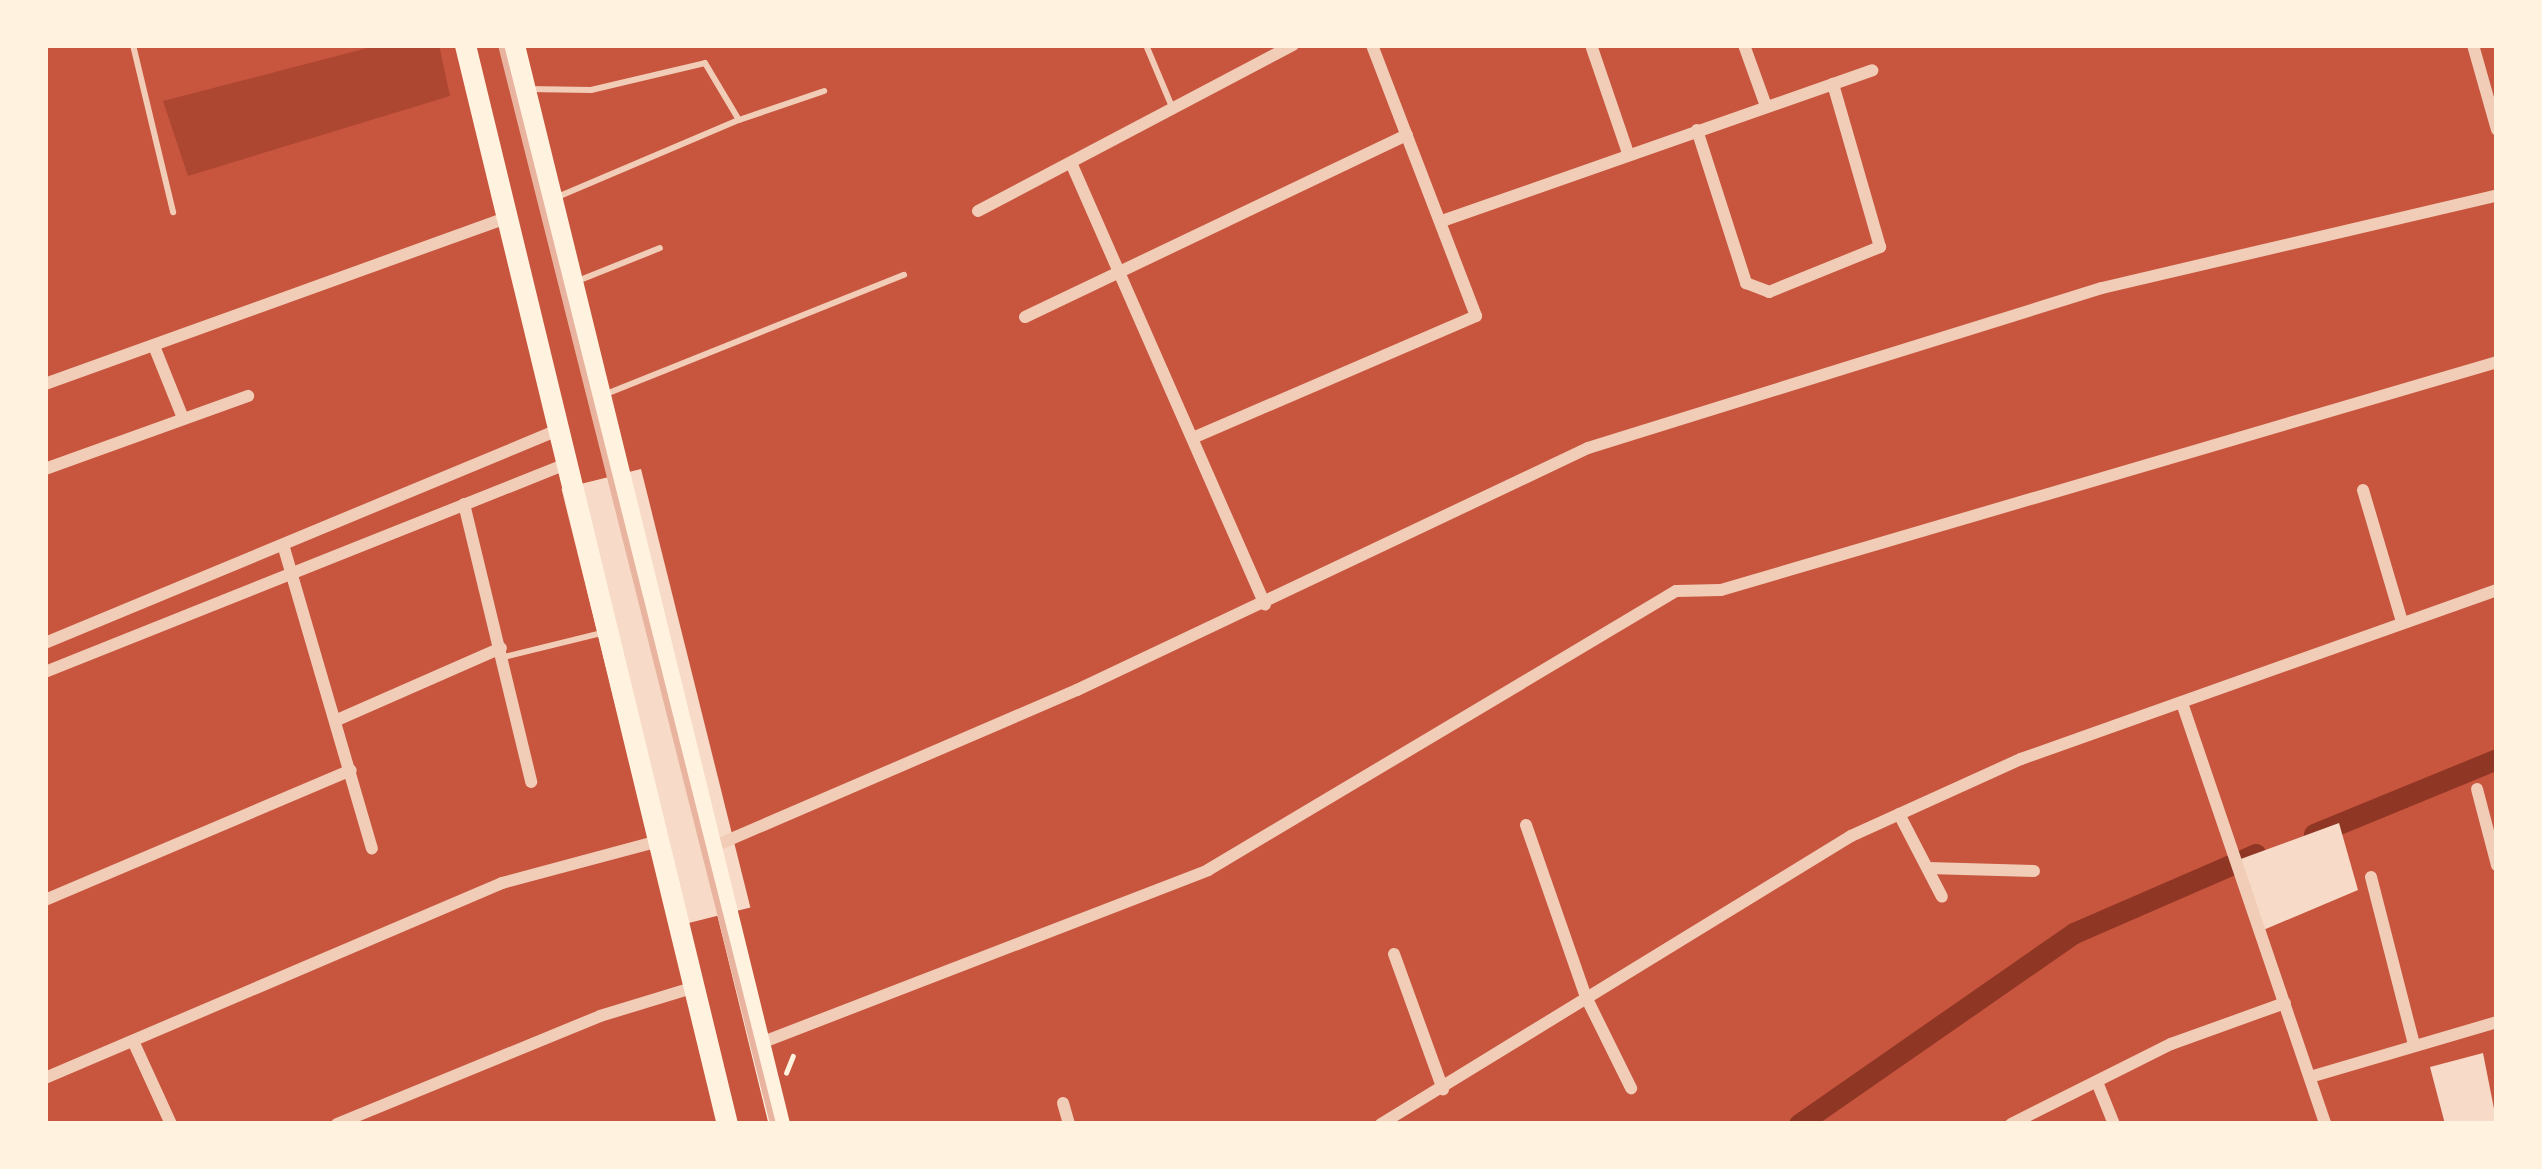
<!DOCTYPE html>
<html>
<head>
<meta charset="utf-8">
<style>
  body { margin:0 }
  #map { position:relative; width:2542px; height:1169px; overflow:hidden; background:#c8553d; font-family:Ubuntu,sans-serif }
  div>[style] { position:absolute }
  .green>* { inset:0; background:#ae4732 }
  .canal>* { height:21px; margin:-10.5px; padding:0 10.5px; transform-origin:10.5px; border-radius:10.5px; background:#8f3625 }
  .building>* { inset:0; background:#f7dbc8; transform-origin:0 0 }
  .path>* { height:4.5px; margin:-2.25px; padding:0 2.25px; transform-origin:2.25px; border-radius:2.25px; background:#fff3e0 }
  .service>* { height:6px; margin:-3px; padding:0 3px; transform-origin:3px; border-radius:3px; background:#f1ccb7 }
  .minor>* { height:12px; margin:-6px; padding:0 6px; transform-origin:6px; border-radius:6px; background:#f1ccb7 }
  .primary>* { height:21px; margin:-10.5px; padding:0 10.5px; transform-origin:10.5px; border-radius:10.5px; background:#fff3e0 }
  .rail>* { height:6px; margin:-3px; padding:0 3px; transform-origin:3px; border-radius:3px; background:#e9b49f }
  span { translate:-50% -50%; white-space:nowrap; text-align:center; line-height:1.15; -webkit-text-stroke:9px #fff3e0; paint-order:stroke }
  .frame { position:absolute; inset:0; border:48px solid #fff3e0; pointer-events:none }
</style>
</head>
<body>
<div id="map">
  <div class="green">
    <i style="clip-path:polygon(379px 45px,439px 45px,450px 96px,188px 176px,163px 101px)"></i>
  </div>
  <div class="canal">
    <i style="left:2314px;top:834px;width:198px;rotate:-22.3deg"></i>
    <i style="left:1799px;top:1124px;width:335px;rotate:-34.8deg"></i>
    <i style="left:2074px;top:933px;width:198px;rotate:-23.5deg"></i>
  </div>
  <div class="building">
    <i style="left:641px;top:469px;width:452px;height:82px;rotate:76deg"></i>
    <i style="clip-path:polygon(2339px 823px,2358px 890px,2261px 931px,2238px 860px)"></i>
    <i style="clip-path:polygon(2483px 1053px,2497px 1124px,2445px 1124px,2430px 1067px)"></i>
  </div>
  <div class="path">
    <i style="left:786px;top:1073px;width:18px;rotate:-68deg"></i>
  </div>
  <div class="service">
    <i style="left:133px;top:45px;width:172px;rotate:76.5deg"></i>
    <i style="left:1146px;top:45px;width:67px;rotate:67.2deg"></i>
    <i style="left:528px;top:89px;width:63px;rotate:0.9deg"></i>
    <i style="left:591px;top:90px;width:117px;rotate:-13.3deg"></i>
    <i style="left:705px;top:63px;width:66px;rotate:59.2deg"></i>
    <i style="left:739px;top:120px;width:90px;rotate:-18.8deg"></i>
    <i style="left:555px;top:198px;width:200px;rotate:-23deg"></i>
    <i style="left:580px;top:280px;width:86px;rotate:-21.8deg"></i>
    <i style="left:606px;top:394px;width:321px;rotate:-21.8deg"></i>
    <i style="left:504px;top:657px;width:101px;rotate:-13.8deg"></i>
  </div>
  <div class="minor">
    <i style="left:1591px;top:45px;width:114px;rotate:71.1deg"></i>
    <i style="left:1744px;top:45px;width:65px;rotate:70.2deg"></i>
    <i style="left:2473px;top:45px;width:88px;rotate:74.2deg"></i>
    <i style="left:1697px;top:130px;width:161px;rotate:72.2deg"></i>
    <i style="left:1746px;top:283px;width:25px;rotate:21deg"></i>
    <i style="left:1769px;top:292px;width:120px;rotate:-22.1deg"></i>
    <i style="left:1880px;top:247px;width:170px;rotate:-106.1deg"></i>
    <i style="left:1072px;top:165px;width:480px;rotate:66.3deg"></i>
    <i style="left:978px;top:211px;width:356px;rotate:-27.8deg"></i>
    <i style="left:1442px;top:221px;width:456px;rotate:-19.3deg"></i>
    <i style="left:1025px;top:317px;width:423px;rotate:-25.5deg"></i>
    <i style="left:154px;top:346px;width:78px;rotate:68.1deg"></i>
    <i style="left:45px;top:384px;width:490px;rotate:-19.8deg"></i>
    <i style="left:1195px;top:437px;width:306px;rotate:-23.3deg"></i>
    <i style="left:1476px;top:316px;width:290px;rotate:-111deg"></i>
    <i style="left:45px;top:469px;width:216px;rotate:-19.8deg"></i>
    <i style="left:2363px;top:490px;width:134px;rotate:73.5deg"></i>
    <i style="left:464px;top:504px;width:286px;rotate:76.4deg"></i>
    <i style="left:284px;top:548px;width:313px;rotate:73.7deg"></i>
    <i style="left:45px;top:643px;width:555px;rotate:-22.55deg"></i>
    <i style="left:45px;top:672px;width:561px;rotate:-21.76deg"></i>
    <i style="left:2182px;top:703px;width:445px;rotate:71.2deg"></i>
    <i style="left:337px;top:720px;width:179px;rotate:-23.7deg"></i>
    <i style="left:2477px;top:789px;width:79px;rotate:75.3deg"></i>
    <i style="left:1899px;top:814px;width:93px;rotate:62.6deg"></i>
    <i style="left:1526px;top:825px;width:182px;rotate:70.8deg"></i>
    <i style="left:1586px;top:997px;width:102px;rotate:63.7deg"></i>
    <i style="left:710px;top:848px;width:400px;rotate:-23.3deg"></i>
    <i style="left:1077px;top:690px;width:565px;rotate:-25.34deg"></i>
    <i style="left:1588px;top:448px;width:538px;rotate:-17.29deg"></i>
    <i style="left:2102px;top:288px;width:406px;rotate:-13.2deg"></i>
    <i style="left:1928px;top:868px;width:106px;rotate:1.6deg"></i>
    <i style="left:2371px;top:877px;width:172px;rotate:75.6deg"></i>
    <i style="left:45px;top:900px;width:332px;rotate:-23deg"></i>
    <i style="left:1394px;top:954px;width:144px;rotate:70.1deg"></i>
    <i style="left:133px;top:1041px;width:91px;rotate:65.4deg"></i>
    <i style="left:758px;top:1044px;width:482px;rotate:-21.1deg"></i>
    <i style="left:1208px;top:870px;width:545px;rotate:-30.8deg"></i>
    <i style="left:1676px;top:591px;width:45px;rotate:-1.3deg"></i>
    <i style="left:1721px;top:590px;width:809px;rotate:-16.37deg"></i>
    <i style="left:2310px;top:1077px;width:195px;rotate:-16.4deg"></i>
    <i style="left:45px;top:1078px;width:497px;rotate:-23.1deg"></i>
    <i style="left:502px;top:883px;width:158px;rotate:-15deg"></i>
    <i style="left:2097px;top:1082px;width:45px;rotate:68deg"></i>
    <i style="left:1063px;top:1103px;width:22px;rotate:74deg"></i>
    <i style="left:337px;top:1124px;width:284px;rotate:-22.3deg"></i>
    <i style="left:600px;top:1016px;width:96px;rotate:-16.9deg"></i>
    <i style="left:1381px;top:1124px;width:551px;rotate:-31.5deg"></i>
    <i style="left:1851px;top:836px;width:187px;rotate:-24.4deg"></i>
    <i style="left:2021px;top:759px;width:505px;rotate:-19.55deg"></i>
    <i style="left:2011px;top:1124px;width:179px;rotate:-26.6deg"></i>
    <i style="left:2171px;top:1044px;width:121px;rotate:-19.8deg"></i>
  </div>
  <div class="primary">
    <i style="left:465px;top:45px;width:1110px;rotate:76.35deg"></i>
    <i style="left:514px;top:45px;width:1111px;rotate:76.2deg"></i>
  </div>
  <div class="rail">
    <i style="left:501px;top:45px;width:1113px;rotate:75.85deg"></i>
  </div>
  <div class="frame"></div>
</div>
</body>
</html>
